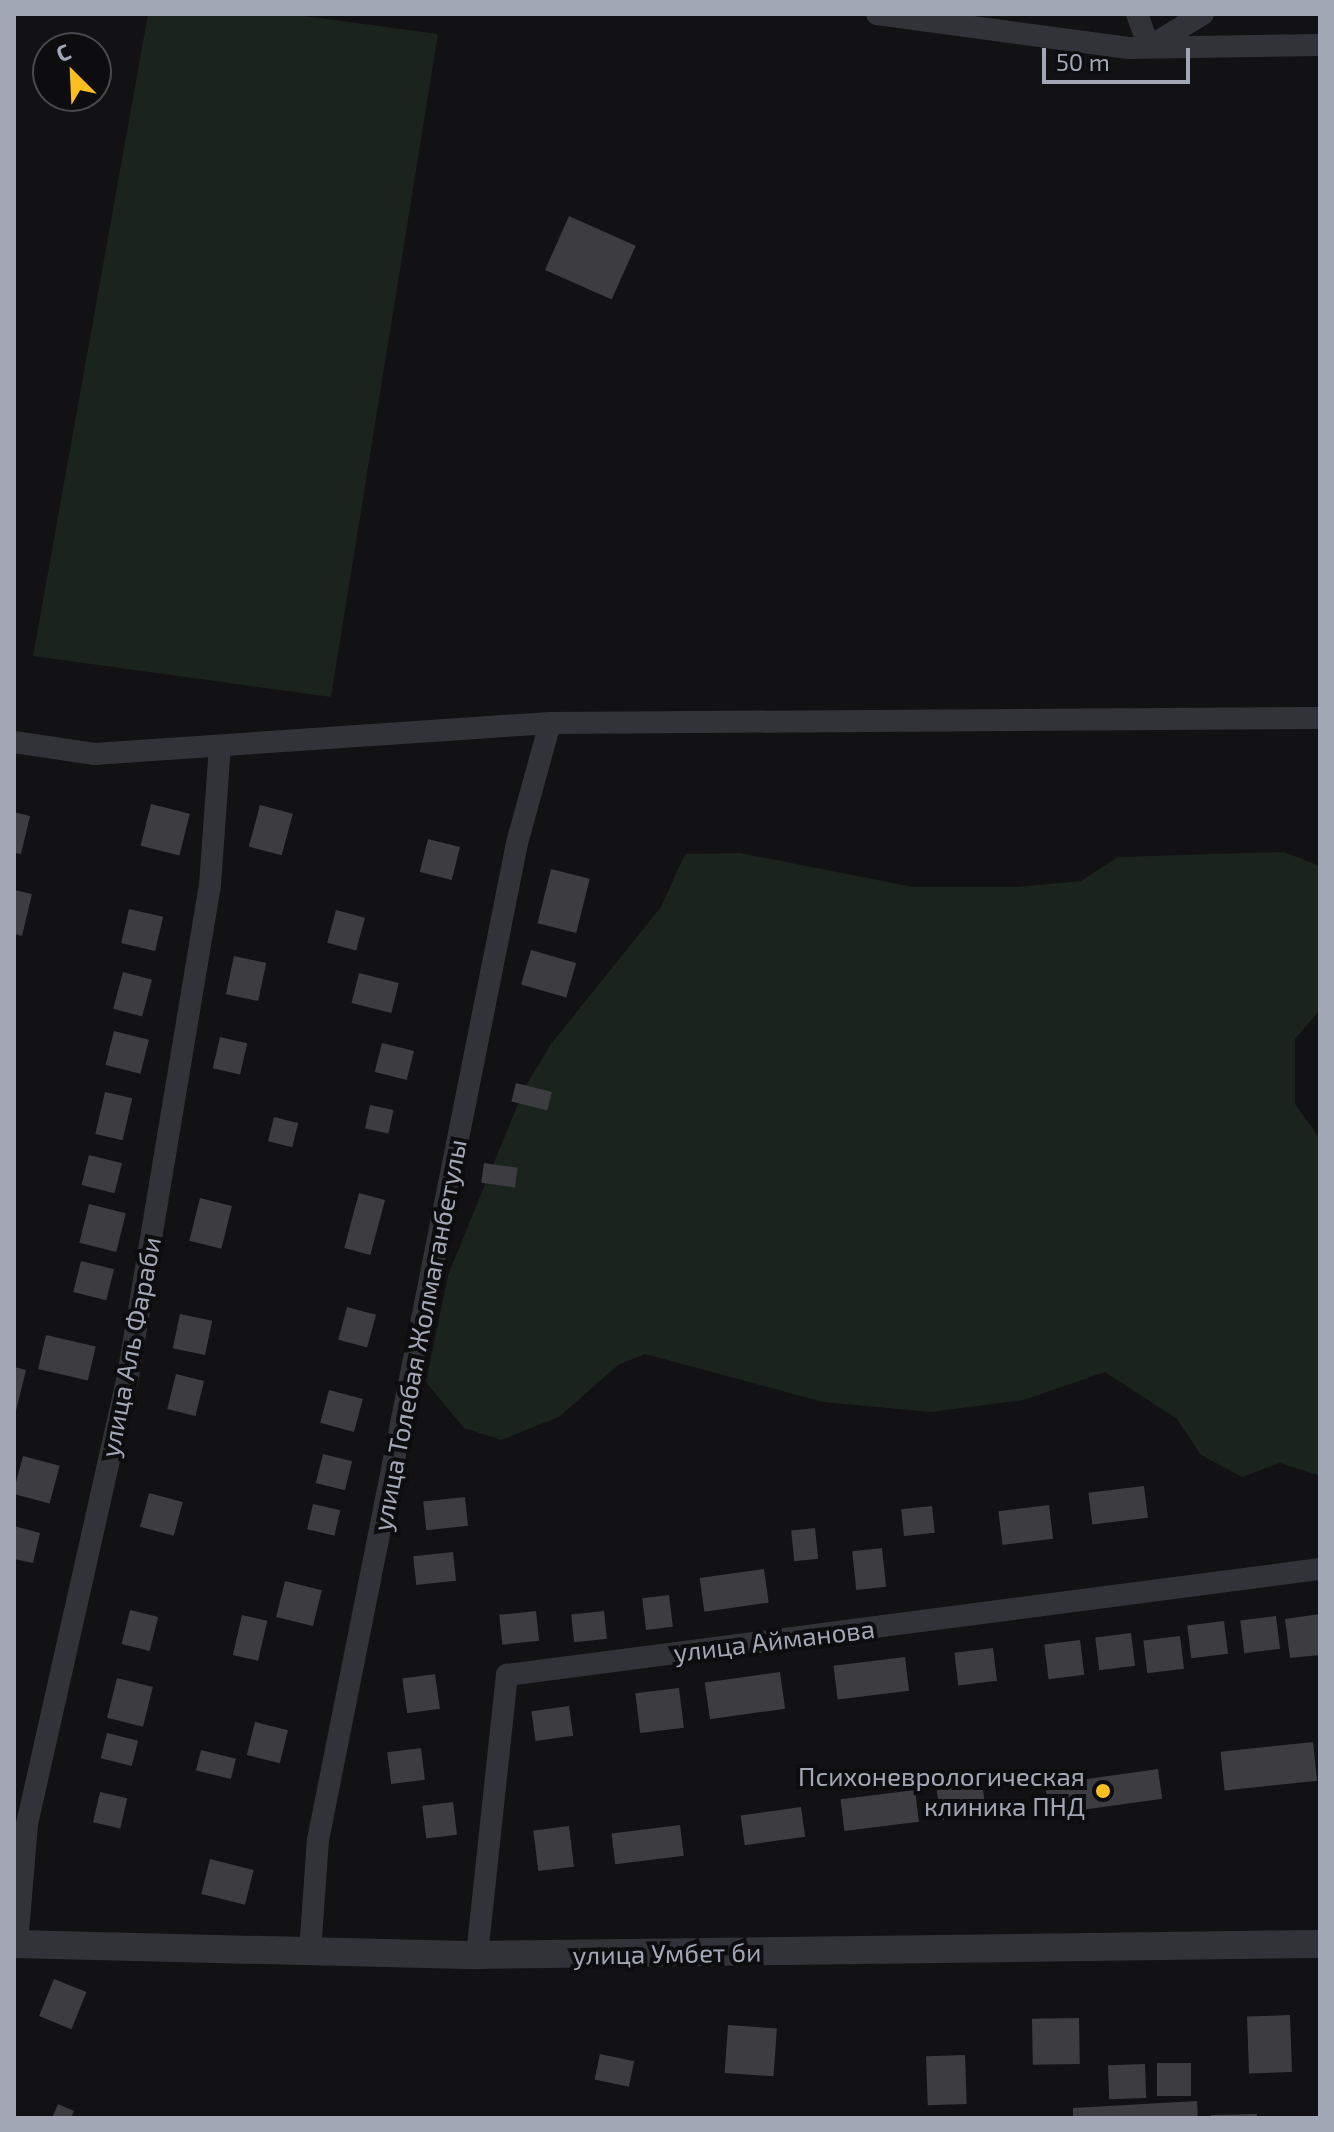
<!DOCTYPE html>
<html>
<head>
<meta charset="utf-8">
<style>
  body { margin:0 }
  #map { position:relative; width:1334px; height:2132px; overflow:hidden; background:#121113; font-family:"Exo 2",sans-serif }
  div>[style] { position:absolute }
  .green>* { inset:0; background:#1b231d }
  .building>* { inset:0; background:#3c3c41; transform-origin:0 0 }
  .minor>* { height:22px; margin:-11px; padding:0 11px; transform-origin:11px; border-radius:11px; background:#323338 }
  .tertiary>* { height:28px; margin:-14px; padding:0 14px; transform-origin:14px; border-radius:14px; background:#323338 }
  .dots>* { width:22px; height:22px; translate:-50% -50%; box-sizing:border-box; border:4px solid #0d0c0e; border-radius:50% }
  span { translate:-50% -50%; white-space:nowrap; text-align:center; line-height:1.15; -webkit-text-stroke:8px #0d0c0e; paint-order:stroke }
  .street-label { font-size:26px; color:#a2a7b5 }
  .poi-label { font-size:26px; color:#a2a7b5 }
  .right { translate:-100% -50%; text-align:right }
  .frame { position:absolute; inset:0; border:16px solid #a2a7b5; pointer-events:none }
  .north { position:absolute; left:32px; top:32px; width:80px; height:80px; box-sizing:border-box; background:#0d0c0e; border:2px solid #494a51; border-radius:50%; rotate:336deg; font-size:22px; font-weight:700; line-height:32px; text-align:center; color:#a2a7b5 }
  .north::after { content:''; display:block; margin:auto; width:28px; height:36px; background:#fcbf20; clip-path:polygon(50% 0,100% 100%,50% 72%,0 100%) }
  .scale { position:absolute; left:1042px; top:48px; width:148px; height:36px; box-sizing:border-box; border:4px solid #a2a7b5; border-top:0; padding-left:10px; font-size:24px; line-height:28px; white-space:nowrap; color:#a2a7b5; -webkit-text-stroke:6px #0d0c0e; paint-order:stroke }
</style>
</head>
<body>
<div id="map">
  <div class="green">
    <i style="clip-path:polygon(148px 14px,290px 14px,438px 34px,331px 697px,33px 656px)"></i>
    <i style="clip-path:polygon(1284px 852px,1320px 866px,1320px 1010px,1295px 1039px,1295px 1104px,1320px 1139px,1320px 1476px,1280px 1463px,1242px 1477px,1201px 1455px,1177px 1419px,1105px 1372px,1024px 1400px,931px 1412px,823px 1402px,645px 1354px,618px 1365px,559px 1417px,501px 1440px,464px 1428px,426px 1382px,448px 1275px,525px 1087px,551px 1044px,661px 907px,685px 854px,740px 853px,913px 887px,1016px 887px,1081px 881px,1118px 857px)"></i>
  </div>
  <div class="building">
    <i style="left:569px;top:216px;width:73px;height:59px;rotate:24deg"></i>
    <i style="left:151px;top:804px;width:40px;height:43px;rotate:14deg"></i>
    <i style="left:260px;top:805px;width:34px;height:43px;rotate:15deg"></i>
    <i style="clip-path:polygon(14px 812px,30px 816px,21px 854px,14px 853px)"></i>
    <i style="left:428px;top:839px;width:33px;height:34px;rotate:14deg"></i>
    <i style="left:551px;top:869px;width:40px;height:56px;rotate:14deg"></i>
    <i style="clip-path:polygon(14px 890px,32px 894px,22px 936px,14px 934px)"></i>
    <i style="left:129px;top:909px;width:35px;height:35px;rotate:13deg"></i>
    <i style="left:336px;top:910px;width:30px;height:34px;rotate:15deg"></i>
    <i style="left:531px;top:950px;width:47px;height:36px;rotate:16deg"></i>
    <i style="left:234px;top:956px;width:33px;height:39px;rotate:12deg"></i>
    <i style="left:123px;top:972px;width:30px;height:38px;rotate:15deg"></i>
    <i style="left:359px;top:973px;width:41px;height:31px;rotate:14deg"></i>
    <i style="left:114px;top:1031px;width:36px;height:35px;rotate:14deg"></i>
    <i style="left:220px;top:1037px;width:28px;height:32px;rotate:13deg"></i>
    <i style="left:382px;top:1043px;width:33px;height:30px;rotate:14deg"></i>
    <i style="left:516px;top:1083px;width:37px;height:19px;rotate:14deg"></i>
    <i style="left:105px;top:1092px;width:28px;height:43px;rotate:13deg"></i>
    <i style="left:370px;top:1105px;width:24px;height:24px;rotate:12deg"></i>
    <i style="left:274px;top:1117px;width:25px;height:25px;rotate:14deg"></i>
    <i style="left:89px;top:1155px;width:34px;height:31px;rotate:14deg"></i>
    <i style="left:484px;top:1163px;width:34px;height:20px;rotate:8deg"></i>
    <i style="left:359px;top:1193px;width:27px;height:57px;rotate:15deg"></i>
    <i style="left:200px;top:1198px;width:33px;height:44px;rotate:14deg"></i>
    <i style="left:89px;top:1204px;width:38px;height:40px;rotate:14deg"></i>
    <i style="left:81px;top:1261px;width:34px;height:32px;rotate:14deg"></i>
    <i style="left:347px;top:1307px;width:30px;height:34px;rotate:15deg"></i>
    <i style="left:180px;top:1314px;width:33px;height:35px;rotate:12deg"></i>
    <i style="left:46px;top:1335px;width:51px;height:35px;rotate:13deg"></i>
    <i style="clip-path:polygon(14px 1367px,26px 1370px,15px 1415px,14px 1415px)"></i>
    <i style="left:176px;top:1374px;width:29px;height:36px;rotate:14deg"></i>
    <i style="left:329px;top:1390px;width:35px;height:34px;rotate:15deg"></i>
    <i style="left:323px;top:1454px;width:30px;height:30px;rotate:14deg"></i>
    <i style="left:23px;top:1456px;width:38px;height:39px;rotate:15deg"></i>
    <i style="left:1144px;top:1486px;width:32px;height:56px;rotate:83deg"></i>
    <i style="left:149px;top:1493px;width:35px;height:35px;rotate:15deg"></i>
    <i style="left:465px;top:1497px;width:29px;height:42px;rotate:84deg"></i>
    <i style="left:313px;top:1504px;width:28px;height:26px;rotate:13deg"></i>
    <i style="left:1049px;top:1505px;width:34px;height:51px;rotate:83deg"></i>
    <i style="left:932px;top:1506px;width:27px;height:31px;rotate:84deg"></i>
    <i style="clip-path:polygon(14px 1526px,40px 1533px,33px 1563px,14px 1559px)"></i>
    <i style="left:815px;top:1528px;width:31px;height:24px;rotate:84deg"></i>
    <i style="left:882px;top:1548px;width:39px;height:30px;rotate:84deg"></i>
    <i style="left:453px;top:1552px;width:29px;height:40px;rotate:84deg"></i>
    <i style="left:764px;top:1569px;width:34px;height:65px;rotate:82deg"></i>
    <i style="left:285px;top:1581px;width:38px;height:37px;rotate:14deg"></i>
    <i style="left:669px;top:1595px;width:32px;height:27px;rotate:83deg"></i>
    <i style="left:130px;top:1610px;width:29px;height:35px;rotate:14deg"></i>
    <i style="left:536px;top:1611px;width:30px;height:37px;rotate:84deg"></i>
    <i style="left:604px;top:1611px;width:28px;height:33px;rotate:84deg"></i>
    <i style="clip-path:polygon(1320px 1614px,1320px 1655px,1290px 1658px,1285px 1619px)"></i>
    <i style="left:242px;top:1615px;width:26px;height:41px;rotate:13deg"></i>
    <i style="left:1276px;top:1616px;width:33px;height:36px;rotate:83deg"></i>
    <i style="left:1224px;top:1621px;width:33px;height:37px;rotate:83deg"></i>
    <i style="left:1131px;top:1633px;width:33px;height:36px;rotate:83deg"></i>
    <i style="left:1180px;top:1636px;width:33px;height:37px;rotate:83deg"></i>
    <i style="left:1080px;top:1640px;width:35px;height:36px;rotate:83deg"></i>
    <i style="left:993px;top:1648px;width:33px;height:39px;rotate:83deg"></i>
    <i style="left:905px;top:1657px;width:34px;height:72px;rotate:83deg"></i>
    <i style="left:780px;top:1672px;width:37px;height:76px;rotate:82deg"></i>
    <i style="left:435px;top:1674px;width:35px;height:33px;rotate:82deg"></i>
    <i style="left:117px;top:1678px;width:37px;height:41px;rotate:14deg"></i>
    <i style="left:679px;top:1688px;width:40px;height:44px;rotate:83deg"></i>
    <i style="left:569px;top:1706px;width:30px;height:38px;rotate:82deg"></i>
    <i style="left:255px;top:1722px;width:34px;height:34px;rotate:14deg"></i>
    <i style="left:107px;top:1733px;width:32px;height:26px;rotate:14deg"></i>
    <i style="left:1313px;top:1742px;width:39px;height:93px;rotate:84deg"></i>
    <i style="left:421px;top:1748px;width:32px;height:34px;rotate:83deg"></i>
    <i style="left:201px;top:1750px;width:36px;height:21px;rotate:14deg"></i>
    <i style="left:1158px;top:1769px;width:30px;height:114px;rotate:82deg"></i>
    <i style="left:982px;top:1781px;width:34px;height:46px;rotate:83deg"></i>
    <i style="left:915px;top:1790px;width:32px;height:75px;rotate:83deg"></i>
    <i style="left:100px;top:1792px;width:28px;height:31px;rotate:13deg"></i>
    <i style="left:453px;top:1802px;width:33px;height:31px;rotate:83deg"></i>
    <i style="left:801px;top:1807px;width:30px;height:61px;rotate:82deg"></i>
    <i style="left:680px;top:1825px;width:31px;height:69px;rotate:83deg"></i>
    <i style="left:569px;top:1826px;width:41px;height:36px;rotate:83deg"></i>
    <i style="left:210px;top:1859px;width:45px;height:36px;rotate:14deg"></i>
    <i style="left:54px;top:1979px;width:35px;height:40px;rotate:22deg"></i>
    <i style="left:1290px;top:2015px;width:57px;height:43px;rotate:88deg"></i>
    <i style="left:1079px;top:2018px;width:46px;height:47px;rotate:89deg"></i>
    <i style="left:728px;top:2025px;width:49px;height:48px;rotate:4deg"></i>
    <i style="left:600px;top:2054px;width:35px;height:26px;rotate:12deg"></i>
    <i style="left:965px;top:2055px;width:49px;height:39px;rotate:88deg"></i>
    <i style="left:1157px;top:2063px;width:34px;height:33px"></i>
    <i style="left:1145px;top:2064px;width:34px;height:37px;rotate:88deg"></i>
    <i style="clip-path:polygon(1197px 2101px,1198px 2118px,1073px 2118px,1073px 2108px)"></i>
    <i style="clip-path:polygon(58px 2104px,74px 2111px,71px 2118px,52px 2118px)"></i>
    <i style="clip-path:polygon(1257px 2114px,1257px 2118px,1211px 2118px,1211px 2115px)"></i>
  </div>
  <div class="minor">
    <i style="left:877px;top:14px;width:252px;rotate:7.7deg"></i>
    <i style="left:1127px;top:48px;width:193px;rotate:-0.9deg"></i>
    <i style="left:1137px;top:14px;width:35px;rotate:70deg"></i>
    <i style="left:1149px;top:47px;width:63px;rotate:-31.4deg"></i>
    <i style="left:14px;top:742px;width:81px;rotate:8.5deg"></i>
    <i style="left:94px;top:754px;width:457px;rotate:-3.9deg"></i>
    <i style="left:550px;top:723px;width:770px;rotate:-0.37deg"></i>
    <i style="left:17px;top:1944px;width:120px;rotate:-85.2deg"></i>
    <i style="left:27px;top:1824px;width:453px;rotate:-77.3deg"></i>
    <i style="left:127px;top:1382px;width:504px;rotate:-80.52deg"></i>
    <i style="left:210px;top:885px;width:139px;rotate:-85.9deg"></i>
    <i style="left:310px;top:1951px;width:111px;rotate:-85.9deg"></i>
    <i style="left:318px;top:1840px;width:1017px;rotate:-78.71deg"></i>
    <i style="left:517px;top:843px;width:124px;rotate:-74.6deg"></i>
    <i style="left:477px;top:1955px;width:282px;rotate:-83.9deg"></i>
    <i style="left:507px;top:1675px;width:820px;rotate:-7.43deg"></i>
  </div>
  <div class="tertiary">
    <i style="left:14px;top:1944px;width:463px;rotate:1.4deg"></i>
    <i style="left:477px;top:1955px;width:843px;rotate:-0.75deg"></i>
  </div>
  <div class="dots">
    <i style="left:1103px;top:1791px;background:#fcbf20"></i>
  </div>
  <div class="street-label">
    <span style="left:419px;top:1335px;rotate:-79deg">улица Толебая Жолмаганбетулы</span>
    <span style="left:130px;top:1347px;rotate:-79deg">улица Аль Фараби</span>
    <span style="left:774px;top:1640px;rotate:-7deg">улица Айманова</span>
    <span style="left:667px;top:1953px;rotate:-1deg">улица Умбет би</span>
  </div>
  <div class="poi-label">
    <span class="right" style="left:1085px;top:1791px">Психоневрологическая<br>клиника ПНД</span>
  </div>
  <div class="frame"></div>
  <div class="north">С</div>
  <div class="scale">50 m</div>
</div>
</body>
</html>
